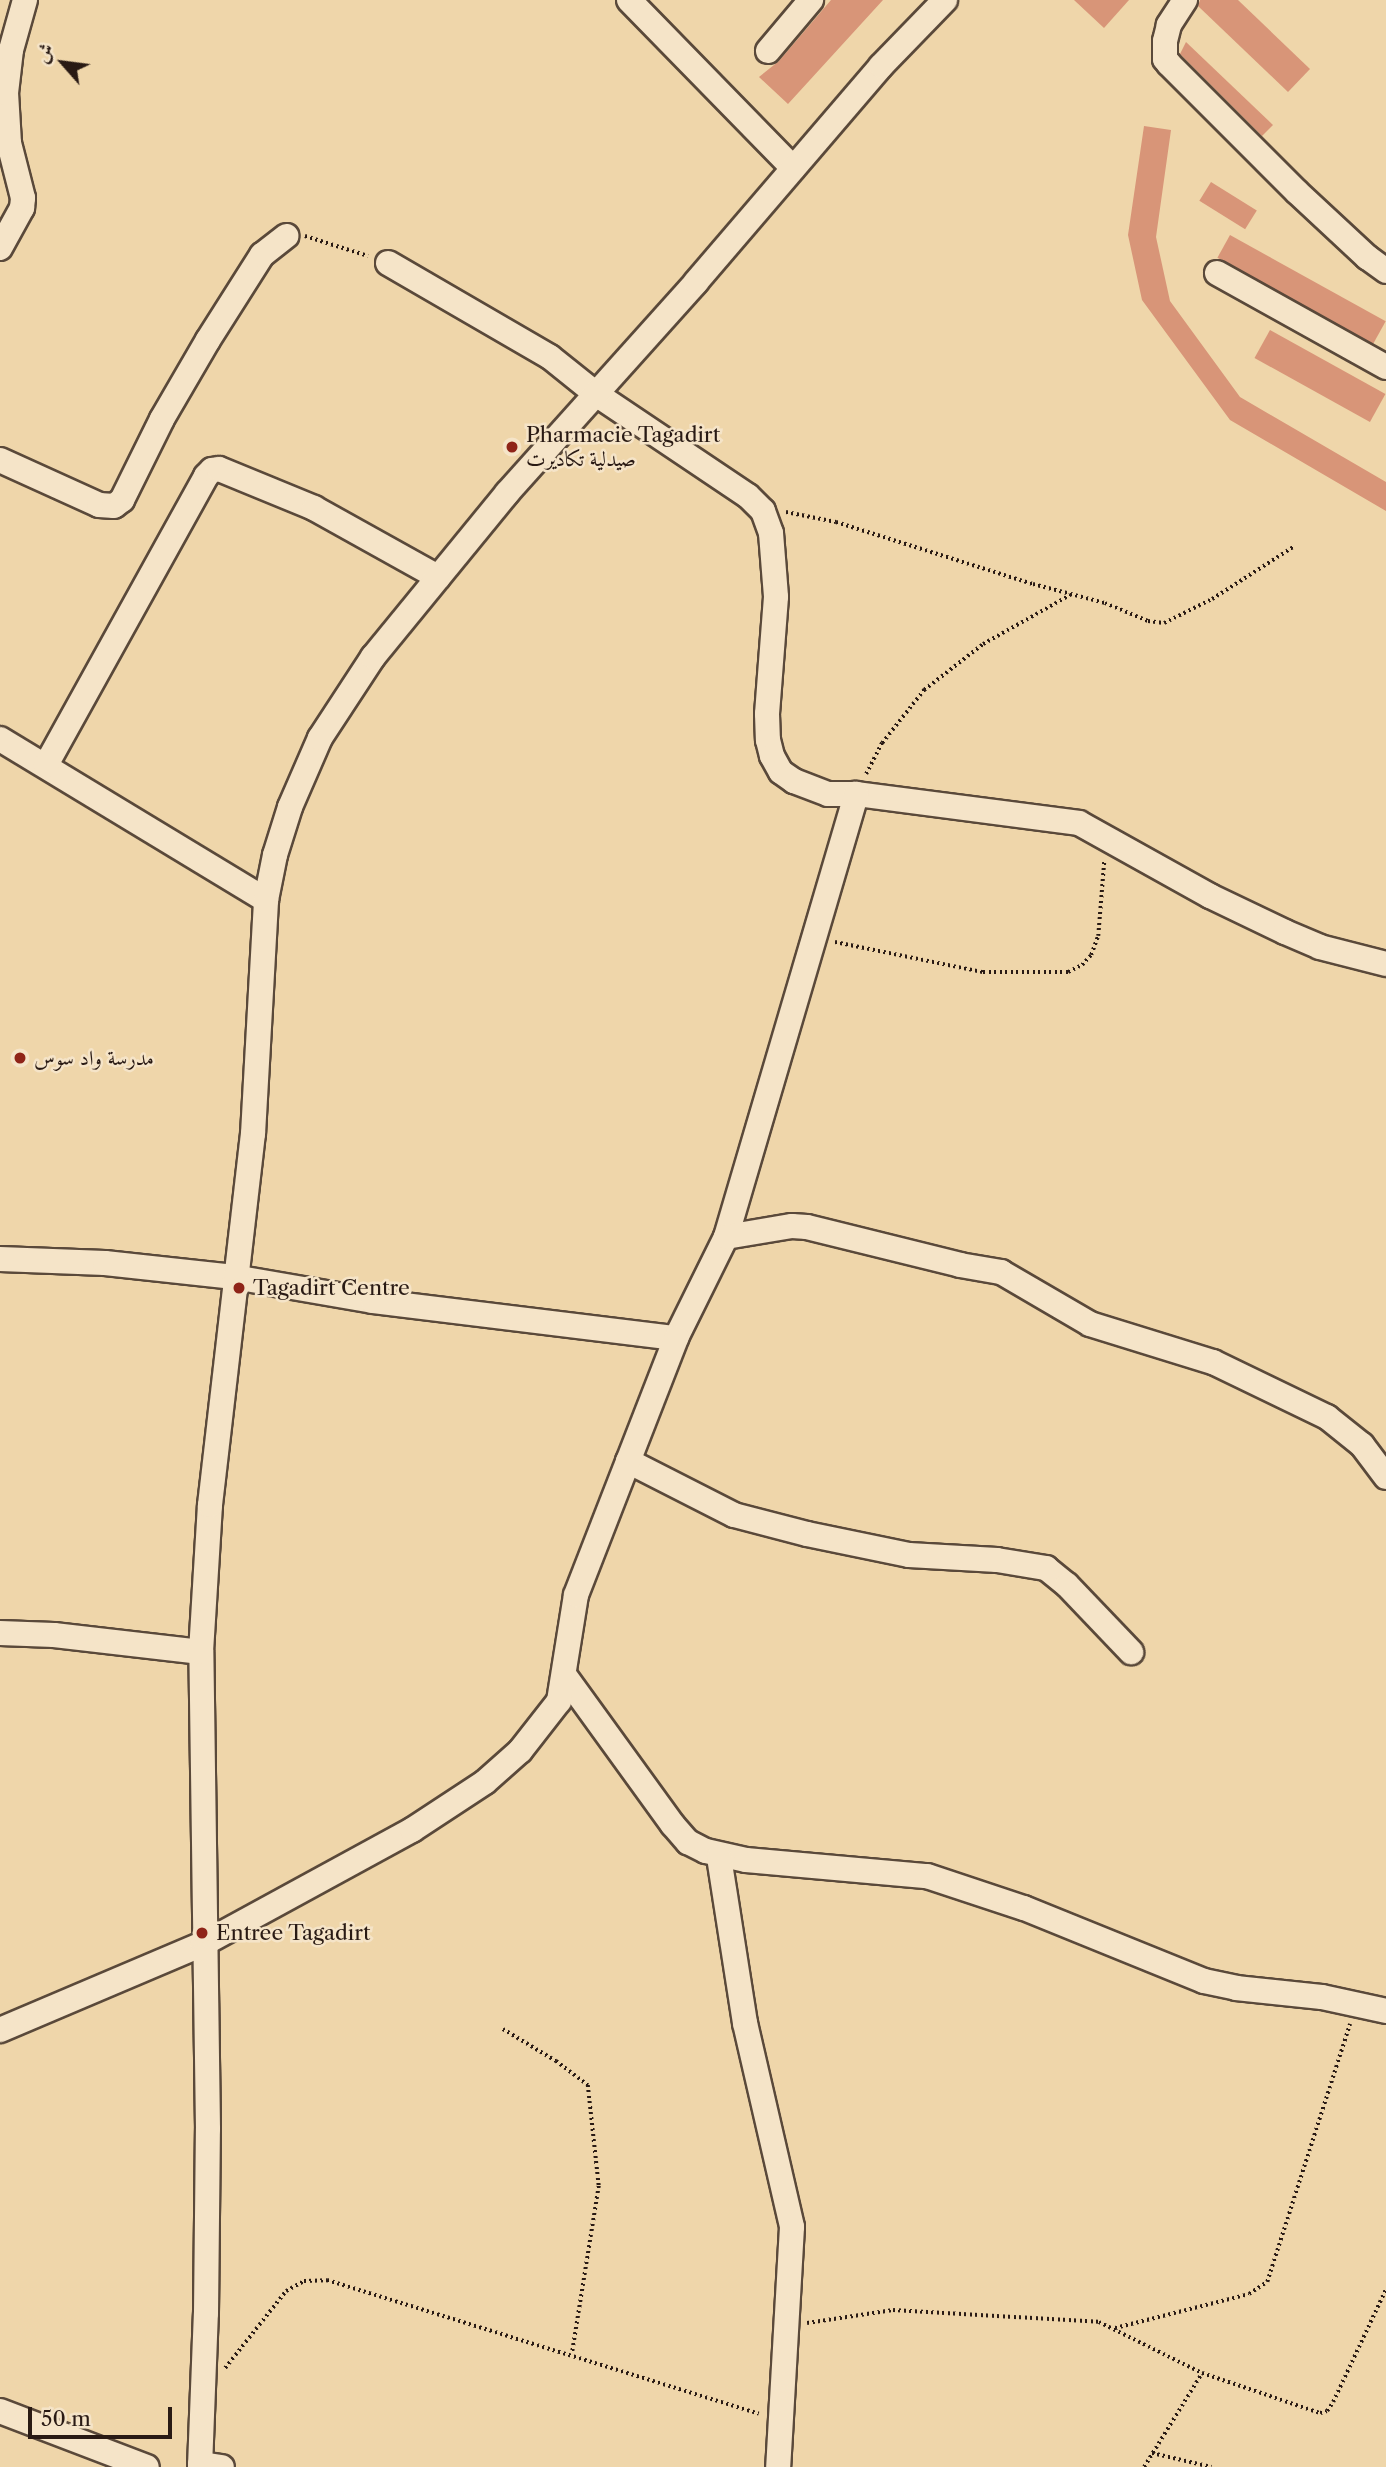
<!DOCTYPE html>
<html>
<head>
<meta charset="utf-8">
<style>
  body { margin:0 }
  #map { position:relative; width:1386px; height:2467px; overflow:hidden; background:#efd6aa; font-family:"Libre Caslon Text",Amiri,serif }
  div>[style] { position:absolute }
  .building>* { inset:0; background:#d89578; transform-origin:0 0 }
  .path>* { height:3.5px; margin-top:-1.75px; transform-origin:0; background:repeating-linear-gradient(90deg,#291a14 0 2px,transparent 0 5.5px) }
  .roads { filter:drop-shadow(2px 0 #5a493a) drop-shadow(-2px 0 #5a493a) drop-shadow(0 2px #5a493a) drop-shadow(0 -2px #5a493a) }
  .minor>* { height:24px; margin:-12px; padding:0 12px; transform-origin:12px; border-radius:12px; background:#f5e4c8 }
  .dots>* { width:19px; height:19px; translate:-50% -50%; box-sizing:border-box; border:4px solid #f5e4c8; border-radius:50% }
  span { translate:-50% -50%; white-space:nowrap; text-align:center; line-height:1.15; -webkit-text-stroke:5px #f5e4c8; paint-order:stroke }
  .poi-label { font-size:21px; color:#291a14 }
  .left { translate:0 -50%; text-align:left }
  .north { position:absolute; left:28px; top:28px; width:70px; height:70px; -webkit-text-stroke:5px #f5e4c8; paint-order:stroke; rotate:298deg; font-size:19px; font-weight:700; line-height:28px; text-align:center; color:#291a14 }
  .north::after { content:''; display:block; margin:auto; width:24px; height:32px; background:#291a14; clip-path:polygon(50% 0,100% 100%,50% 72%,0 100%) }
  .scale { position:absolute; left:28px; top:2407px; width:144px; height:32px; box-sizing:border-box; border:4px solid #291a14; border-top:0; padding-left:9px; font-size:21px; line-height:24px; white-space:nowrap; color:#291a14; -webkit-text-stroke:5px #f5e4c8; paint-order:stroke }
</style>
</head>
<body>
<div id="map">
  <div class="building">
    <i style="clip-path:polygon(831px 0,883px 0,788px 104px,759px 77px,779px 61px)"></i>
    <i style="clip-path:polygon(1074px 0,1129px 0,1104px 28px)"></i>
    <i style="clip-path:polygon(1200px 0,1238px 0,1310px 69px,1288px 92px,1198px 6px)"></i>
    <i style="clip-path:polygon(1186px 42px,1273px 125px,1262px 136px,1180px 54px)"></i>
    <i style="clip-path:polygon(1144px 126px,1171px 130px,1156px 237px,1170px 301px,1240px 397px,1386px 482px,1386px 511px,1230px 420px,1142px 300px,1128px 235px)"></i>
    <i style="left:1211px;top:182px;width:54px;height:22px;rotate:32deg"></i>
    <i style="left:1230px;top:235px;width:178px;height:26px;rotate:29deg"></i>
    <i style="left:1270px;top:330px;width:132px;height:32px;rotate:29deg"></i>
  </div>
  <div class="path">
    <i style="left:305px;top:236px;width:66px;rotate:17.6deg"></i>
    <i style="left:786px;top:512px;width:51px;rotate:11.3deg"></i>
    <i style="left:836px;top:522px;width:207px;rotate:17.5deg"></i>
    <i style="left:1033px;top:584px;width:74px;rotate:14.8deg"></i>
    <i style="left:1105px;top:603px;width:47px;rotate:22.7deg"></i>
    <i style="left:1148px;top:621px;width:16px;rotate:7deg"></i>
    <i style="left:1164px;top:623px;width:54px;rotate:-26.6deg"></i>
    <i style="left:1212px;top:599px;width:96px;rotate:-32.7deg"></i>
    <i style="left:866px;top:774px;width:35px;rotate:-63deg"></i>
    <i style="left:882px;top:743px;width:68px;rotate:-51.6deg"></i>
    <i style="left:924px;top:690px;width:75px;rotate:-37.9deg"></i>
    <i style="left:983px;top:644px;width:100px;rotate:-29.4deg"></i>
    <i style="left:835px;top:942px;width:151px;rotate:11.5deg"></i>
    <i style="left:983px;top:972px;width:85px"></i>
    <i style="left:1068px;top:972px;width:16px;rotate:-27deg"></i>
    <i style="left:1082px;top:965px;width:13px;rotate:-48deg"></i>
    <i style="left:1091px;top:955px;width:20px;rotate:-70deg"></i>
    <i style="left:1098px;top:936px;width:74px;rotate:-85.4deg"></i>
    <i style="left:503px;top:2029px;width:62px;rotate:31.1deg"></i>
    <i style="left:556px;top:2061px;width:40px;rotate:37deg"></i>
    <i style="left:588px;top:2085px;width:102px;rotate:83.8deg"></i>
    <i style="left:599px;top:2186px;width:170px;rotate:99.1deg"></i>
    <i style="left:807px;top:2323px;width:87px;rotate:-8.6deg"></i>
    <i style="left:893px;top:2310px;width:206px;rotate:3.3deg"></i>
    <i style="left:1099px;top:2322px;width:115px;rotate:26.3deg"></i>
    <i style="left:1202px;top:2373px;width:125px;rotate:18.7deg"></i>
    <i style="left:1320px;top:2413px;width:7px;rotate:-16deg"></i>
    <i style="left:1327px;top:2411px;width:11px;rotate:-56deg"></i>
    <i style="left:1333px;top:2402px;width:125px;rotate:-64.9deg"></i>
    <i style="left:1115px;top:2328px;width:138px;rotate:-14.2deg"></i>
    <i style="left:1249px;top:2294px;width:22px;rotate:-34deg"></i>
    <i style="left:1267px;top:2282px;width:271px;rotate:-72.2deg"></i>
    <i style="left:225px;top:2368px;width:98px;rotate:-51.6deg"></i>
    <i style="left:286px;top:2291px;width:21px;rotate:-29deg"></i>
    <i style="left:304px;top:2281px;width:23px;rotate:-2deg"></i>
    <i style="left:327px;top:2280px;width:452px;rotate:17.2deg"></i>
    <i style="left:1152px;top:2453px;width:61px;rotate:13.3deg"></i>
    <i style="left:1144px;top:2467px;width:110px;rotate:-58.3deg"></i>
  </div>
  <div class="roads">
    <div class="minor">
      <i style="left:629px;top:0;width:235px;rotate:45.7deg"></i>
      <i style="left:1185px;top:0;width:30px;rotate:123deg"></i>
      <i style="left:1169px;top:25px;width:16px;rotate:104deg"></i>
      <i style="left:1165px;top:41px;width:18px;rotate:90deg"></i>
      <i style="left:1165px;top:59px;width:6px;rotate:51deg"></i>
      <i style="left:1169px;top:64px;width:181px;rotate:45deg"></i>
      <i style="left:1297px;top:192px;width:96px;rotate:42.9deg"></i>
      <i style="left:1367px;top:257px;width:24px;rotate:36deg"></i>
      <i style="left:768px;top:51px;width:67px;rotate:-49.9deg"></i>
      <i style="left:0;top:248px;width:46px;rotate:-61.2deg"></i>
      <i style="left:22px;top:208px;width:10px;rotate:-84deg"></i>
      <i style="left:23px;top:198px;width:57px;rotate:-104.3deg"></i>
      <i style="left:9px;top:143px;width:50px;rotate:-93.4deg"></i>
      <i style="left:6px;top:93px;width:43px;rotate:-83.4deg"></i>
      <i style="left:11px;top:50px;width:52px;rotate:-74.4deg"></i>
      <i style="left:388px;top:263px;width:187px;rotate:30.1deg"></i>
      <i style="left:550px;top:357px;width:59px;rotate:38.8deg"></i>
      <i style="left:596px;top:394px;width:183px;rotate:33.9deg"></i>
      <i style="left:748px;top:496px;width:21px;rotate:45deg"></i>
      <i style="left:763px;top:511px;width:23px;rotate:70deg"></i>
      <i style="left:771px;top:533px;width:64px;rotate:85.5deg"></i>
      <i style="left:776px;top:597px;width:117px;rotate:94.4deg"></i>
      <i style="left:767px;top:714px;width:26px;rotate:88deg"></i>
      <i style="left:768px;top:740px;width:16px;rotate:76deg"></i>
      <i style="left:772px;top:756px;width:18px;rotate:61deg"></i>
      <i style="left:781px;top:772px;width:16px;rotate:35deg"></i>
      <i style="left:794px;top:781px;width:36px;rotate:21deg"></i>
      <i style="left:828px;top:794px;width:28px"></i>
      <i style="left:856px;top:794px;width:225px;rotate:7.4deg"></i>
      <i style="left:1079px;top:823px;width:150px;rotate:29.1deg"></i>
      <i style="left:1210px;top:896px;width:83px;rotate:25.6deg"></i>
      <i style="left:1285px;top:932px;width:38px;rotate:23deg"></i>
      <i style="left:1320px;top:947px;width:68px;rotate:14.4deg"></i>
      <i style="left:1217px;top:273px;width:193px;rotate:29.1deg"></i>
      <i style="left:0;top:460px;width:109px;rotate:24.4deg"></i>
      <i style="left:99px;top:505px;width:15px;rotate:4deg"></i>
      <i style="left:114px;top:506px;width:10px;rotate:-37deg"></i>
      <i style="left:122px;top:500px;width:90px;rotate:-63.7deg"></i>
      <i style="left:162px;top:419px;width:91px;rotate:-59.8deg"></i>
      <i style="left:208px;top:340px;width:101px;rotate:-57.6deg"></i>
      <i style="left:262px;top:255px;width:31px;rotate:-38deg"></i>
      <i style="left:0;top:739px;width:311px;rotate:31.2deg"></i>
      <i style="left:46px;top:765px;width:330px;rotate:-61deg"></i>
      <i style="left:206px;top:476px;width:8px;rotate:-45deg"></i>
      <i style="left:212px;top:470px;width:7px;rotate:-8deg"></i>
      <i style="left:219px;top:469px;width:103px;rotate:22.3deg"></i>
      <i style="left:314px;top:508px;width:142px;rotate:29.1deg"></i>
      <i style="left:726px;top:1237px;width:462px;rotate:-73.6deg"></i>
      <i style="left:0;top:1259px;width:105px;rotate:2.2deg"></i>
      <i style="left:105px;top:1263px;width:130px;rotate:6.2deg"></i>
      <i style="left:234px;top:1277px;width:141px;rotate:9.8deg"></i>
      <i style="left:373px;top:1301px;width:305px;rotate:7deg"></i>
      <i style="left:676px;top:1338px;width:113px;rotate:-63.7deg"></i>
      <i style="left:726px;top:1237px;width:67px;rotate:-9.5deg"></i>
      <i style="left:792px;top:1226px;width:15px;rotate:4deg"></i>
      <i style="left:807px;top:1227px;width:158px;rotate:13.9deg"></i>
      <i style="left:960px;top:1265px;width:42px;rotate:9.7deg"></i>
      <i style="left:1001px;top:1272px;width:103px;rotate:30.3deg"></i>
      <i style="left:1090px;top:1324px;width:129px;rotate:17.2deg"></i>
      <i style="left:1213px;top:1362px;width:127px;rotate:25.8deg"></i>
      <i style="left:1327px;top:1417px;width:45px;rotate:38.7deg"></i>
      <i style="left:1362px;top:1445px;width:40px;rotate:53deg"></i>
      <i style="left:628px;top:1461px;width:119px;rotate:27deg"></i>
      <i style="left:734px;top:1515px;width:75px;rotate:14.6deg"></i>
      <i style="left:807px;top:1534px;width:104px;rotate:11.6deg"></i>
      <i style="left:909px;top:1555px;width:88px;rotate:3.3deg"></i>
      <i style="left:997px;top:1560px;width:50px;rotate:9.3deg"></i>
      <i style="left:1046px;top:1568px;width:27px;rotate:39deg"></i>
      <i style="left:1067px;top:1585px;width:93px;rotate:46.3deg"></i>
      <i style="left:0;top:1633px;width:54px;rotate:2.1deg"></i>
      <i style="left:54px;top:1635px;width:148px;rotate:6.6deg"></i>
      <i style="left:565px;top:1676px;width:184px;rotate:54.1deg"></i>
      <i style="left:673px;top:1825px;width:23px;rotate:49deg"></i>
      <i style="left:688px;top:1842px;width:20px;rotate:27deg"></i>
      <i style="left:706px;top:1851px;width:41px;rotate:12.7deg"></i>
      <i style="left:746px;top:1860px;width:182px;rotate:5.1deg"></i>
      <i style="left:927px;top:1876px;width:102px;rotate:18.3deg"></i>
      <i style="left:1024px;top:1908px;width:194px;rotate:22.1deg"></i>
      <i style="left:1204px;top:1981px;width:33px;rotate:12deg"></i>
      <i style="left:1236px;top:1988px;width:86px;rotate:6deg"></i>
      <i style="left:1322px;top:1997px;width:66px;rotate:12.3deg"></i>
      <i style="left:719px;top:1857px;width:168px;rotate:81.1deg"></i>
      <i style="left:745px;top:2023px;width:209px;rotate:77deg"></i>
      <i style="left:792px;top:2227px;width:240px;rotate:93.3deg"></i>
      <i style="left:0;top:2030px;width:220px;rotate:-23deg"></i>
      <i style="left:203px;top:1944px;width:238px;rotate:-28.6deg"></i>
      <i style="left:412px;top:1830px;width:87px;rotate:-33.3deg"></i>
      <i style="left:485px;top:1782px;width:47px;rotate:-41.5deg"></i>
      <i style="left:520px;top:1751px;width:63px;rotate:-52deg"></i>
      <i style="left:559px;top:1701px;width:107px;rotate:-80.9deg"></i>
      <i style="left:576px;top:1595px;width:276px;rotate:-68.7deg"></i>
      <i style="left:0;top:2411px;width:157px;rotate:20.9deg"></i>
      <i style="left:200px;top:2464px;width:22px;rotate:8deg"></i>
      <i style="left:200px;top:2467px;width:154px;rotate:-87.8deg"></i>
      <i style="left:206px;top:2313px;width:184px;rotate:-89.4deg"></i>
      <i style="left:208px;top:2129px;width:477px;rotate:-90.8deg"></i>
      <i style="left:201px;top:1652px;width:147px;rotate:-86.5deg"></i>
      <i style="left:210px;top:1505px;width:373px;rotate:-83.4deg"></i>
      <i style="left:253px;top:1134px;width:234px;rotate:-86.8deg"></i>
      <i style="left:266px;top:900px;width:46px;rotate:-78.7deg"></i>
      <i style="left:275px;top:855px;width:50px;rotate:-72.6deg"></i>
      <i style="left:290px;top:807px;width:75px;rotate:-66.5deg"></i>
      <i style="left:320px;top:738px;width:97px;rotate:-56.8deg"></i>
      <i style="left:373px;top:657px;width:212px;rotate:-50.7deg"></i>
      <i style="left:507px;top:493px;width:283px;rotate:-48.1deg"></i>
      <i style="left:696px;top:282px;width:284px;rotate:-49.4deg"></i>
      <i style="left:881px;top:66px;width:92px;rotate:-45.9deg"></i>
    </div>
  </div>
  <div class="dots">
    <i style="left:512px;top:447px;background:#8f2418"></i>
    <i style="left:20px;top:1058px;background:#8f2418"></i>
    <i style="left:239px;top:1288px;background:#8f2418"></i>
    <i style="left:202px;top:1933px;background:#8f2418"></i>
  </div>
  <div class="poi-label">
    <span class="left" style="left:526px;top:447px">Pharmacie Tagadirt<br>صيدلية تكاديرت</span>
    <span class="left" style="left:34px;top:1058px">مدرسة واد سوس</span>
    <span class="left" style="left:253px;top:1288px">Tagadirt Centre</span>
    <span class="left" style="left:216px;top:1933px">Entree Tagadirt</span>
  </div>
  <div class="north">ش</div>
  <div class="scale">50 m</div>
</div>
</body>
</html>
